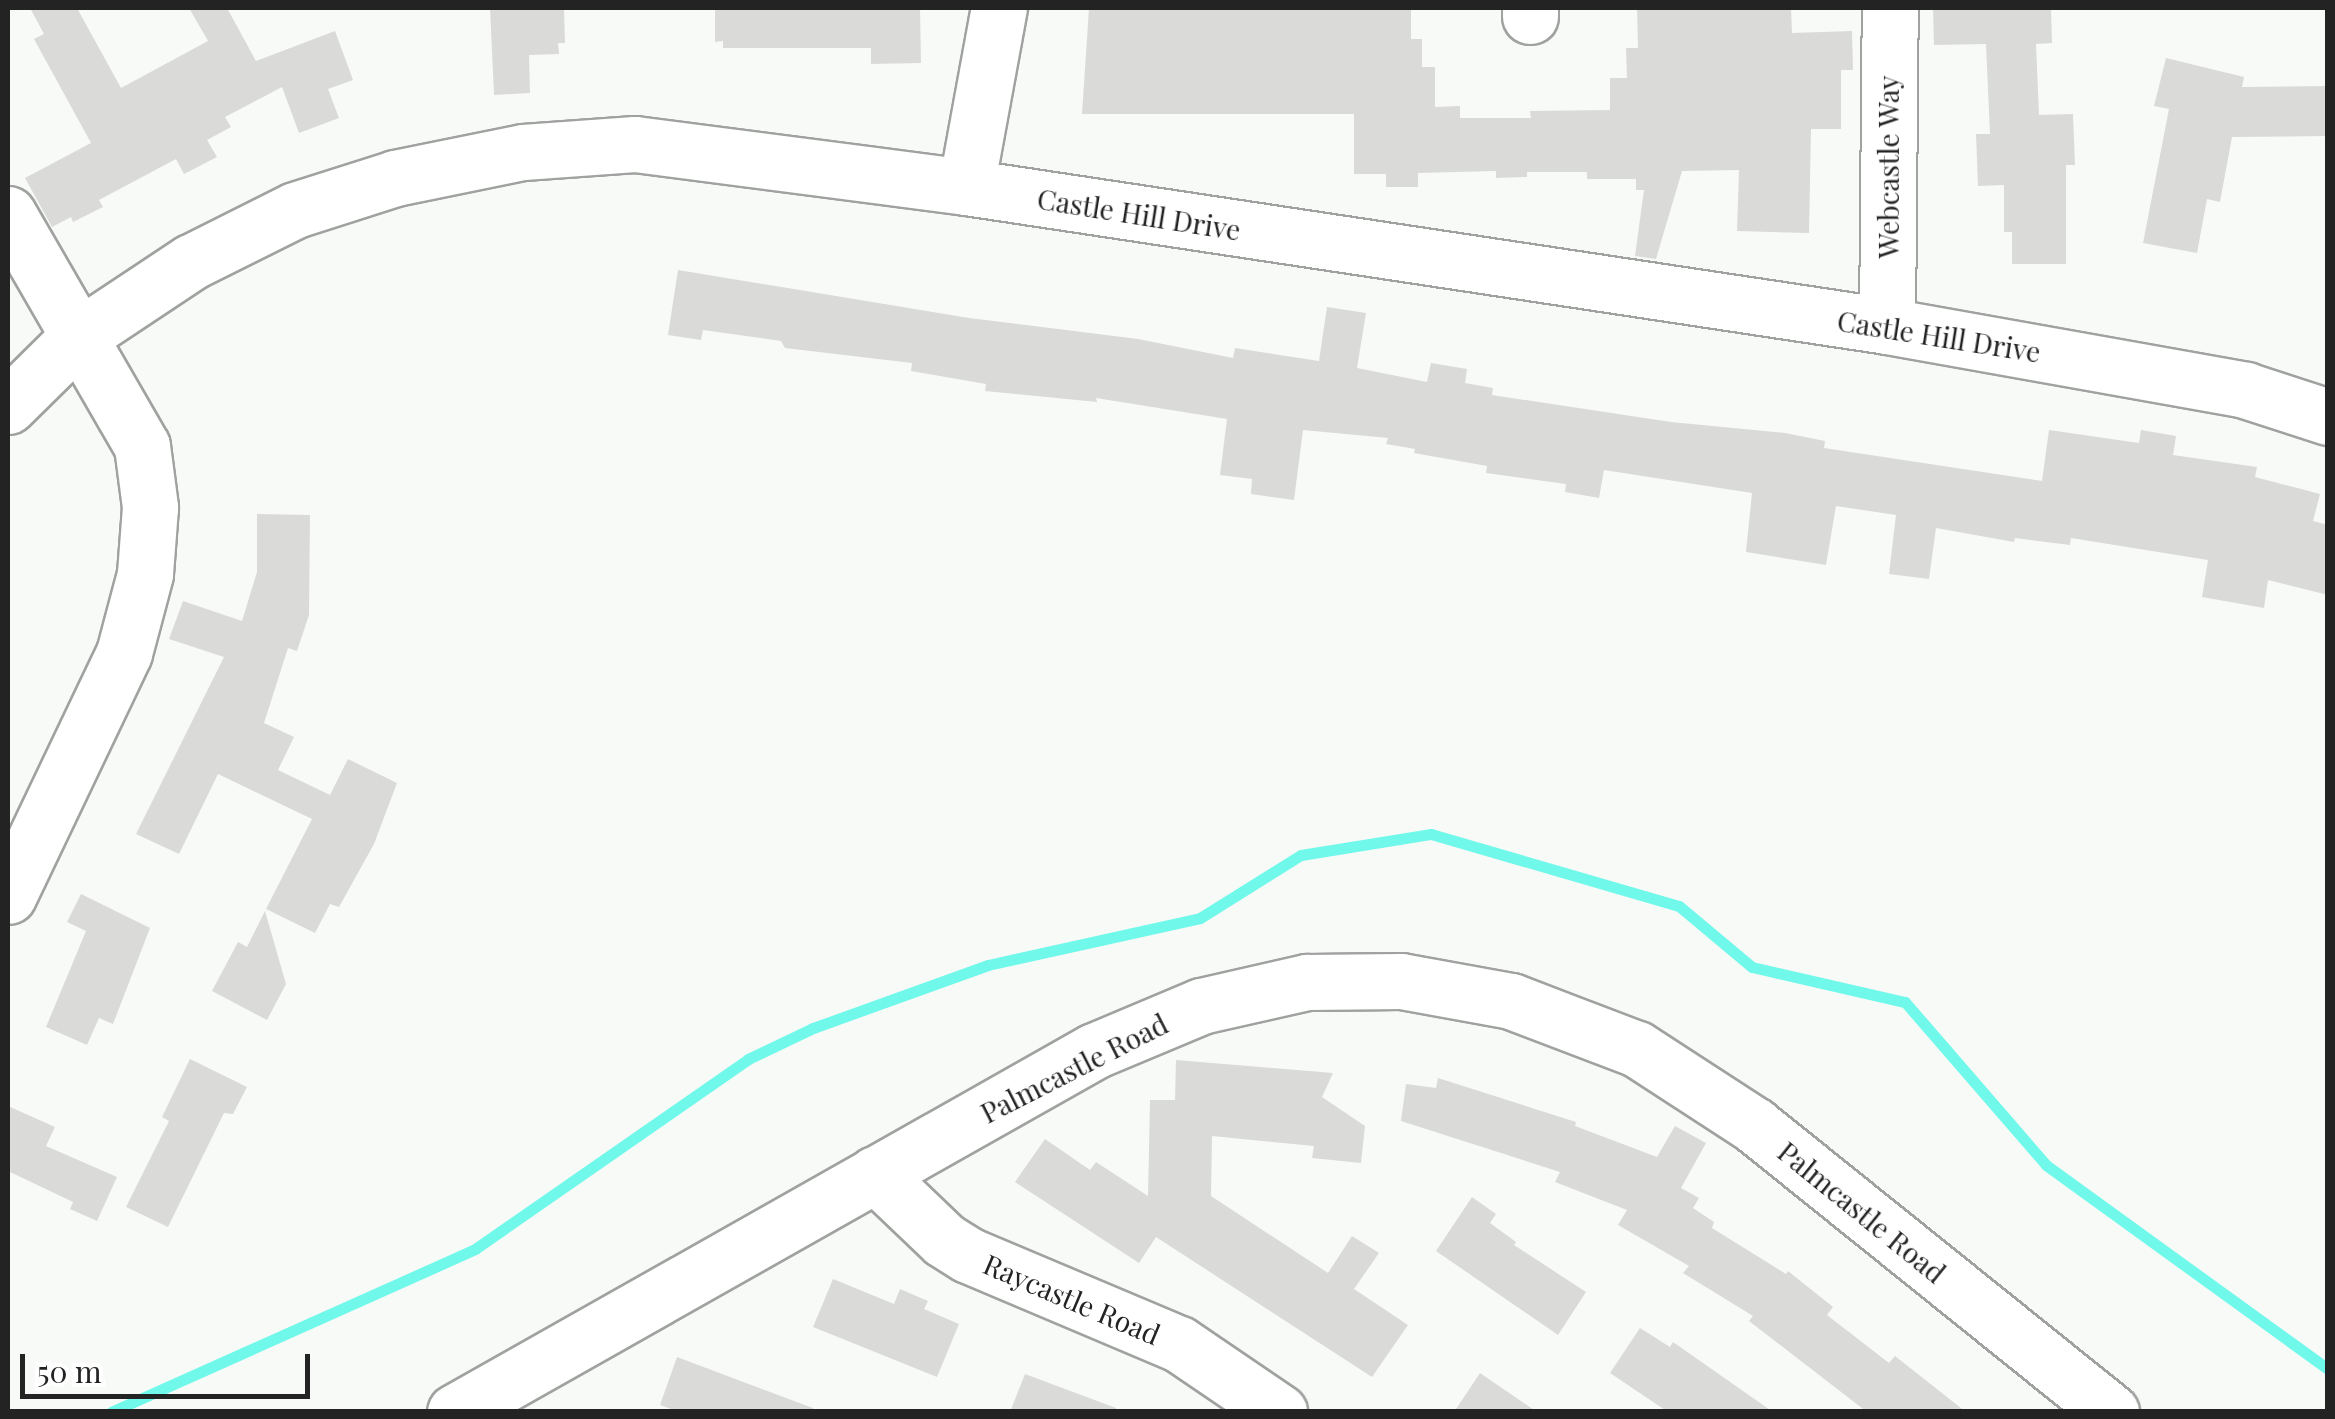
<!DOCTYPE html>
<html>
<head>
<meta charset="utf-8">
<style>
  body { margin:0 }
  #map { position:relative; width:2335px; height:1419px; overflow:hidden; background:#f8faf7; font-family:"Playfair Display",serif }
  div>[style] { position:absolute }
  .stream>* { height:11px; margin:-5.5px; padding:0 5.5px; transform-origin:5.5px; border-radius:5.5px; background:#70f8ea }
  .building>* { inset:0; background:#dadbd8 }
  .roads { filter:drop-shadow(2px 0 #9fa29f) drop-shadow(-2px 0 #9fa29f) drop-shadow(0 2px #9fa29f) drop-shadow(0 -2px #9fa29f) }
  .minor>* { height:55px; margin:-27.5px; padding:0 27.5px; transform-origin:27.5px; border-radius:27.5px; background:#fff }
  span { translate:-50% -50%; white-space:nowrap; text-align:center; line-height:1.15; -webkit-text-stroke:10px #fff; paint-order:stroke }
  .street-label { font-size:28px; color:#222322 }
  .frame { position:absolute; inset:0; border:10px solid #222322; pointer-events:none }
  .scale { position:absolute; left:20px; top:1354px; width:290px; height:45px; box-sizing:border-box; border:5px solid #222322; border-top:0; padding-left:12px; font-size:30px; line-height:35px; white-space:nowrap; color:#222322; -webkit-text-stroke:8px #fff; paint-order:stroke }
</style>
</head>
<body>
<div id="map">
  <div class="stream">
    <i style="left:111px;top:1412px;width:399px;rotate:-24.1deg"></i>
    <i style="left:475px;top:1249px;width:333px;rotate:-34.8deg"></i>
    <i style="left:748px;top:1059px;width:72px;rotate:-25.5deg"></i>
    <i style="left:813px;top:1028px;width:186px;rotate:-19.8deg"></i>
    <i style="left:988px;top:965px;width:217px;rotate:-12.5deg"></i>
    <i style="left:1200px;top:918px;width:119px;rotate:-32deg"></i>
    <i style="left:1301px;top:855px;width:132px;rotate:-9.2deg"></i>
    <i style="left:1431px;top:834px;width:258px;rotate:16.2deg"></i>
    <i style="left:1679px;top:906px;width:95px;rotate:39.9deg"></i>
    <i style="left:1752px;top:967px;width:157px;rotate:12.9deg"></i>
    <i style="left:1905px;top:1002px;width:216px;rotate:49.1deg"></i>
    <i style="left:2046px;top:1165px;width:348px;rotate:35.9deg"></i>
  </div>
  <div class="building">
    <i style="clip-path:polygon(30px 8px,77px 8px,121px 88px,208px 41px,189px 8px,227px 8px,256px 61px,335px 31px,353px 80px,328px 89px,339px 118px,299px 133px,282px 87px,225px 117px,231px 127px,207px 140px,217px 157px,184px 174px,176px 159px,99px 200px,103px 207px,73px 222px,71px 217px,52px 227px,25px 178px,91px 143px,34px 39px,44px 34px)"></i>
    <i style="clip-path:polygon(490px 8px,564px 8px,565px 43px,558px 43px,559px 54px,529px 55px,530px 93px,494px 95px)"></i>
    <i style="clip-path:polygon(715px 8px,920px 8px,921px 63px,871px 64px,871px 48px,723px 48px,723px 41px,715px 42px)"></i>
    <i style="clip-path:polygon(1089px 8px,1411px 8px,1411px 39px,1422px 39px,1422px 67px,1435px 67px,1435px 107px,1460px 106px,1460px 118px,1531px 118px,1530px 111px,1610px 110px,1610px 78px,1627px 78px,1626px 48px,1638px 48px,1637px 8px,1791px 8px,1792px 33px,1852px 31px,1853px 70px,1841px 70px,1841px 129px,1811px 129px,1809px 233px,1737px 231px,1739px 170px,1682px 171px,1656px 259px,1635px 256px,1644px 190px,1636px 190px,1636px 179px,1587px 179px,1587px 172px,1527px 172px,1527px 177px,1496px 178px,1496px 171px,1418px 173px,1418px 187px,1386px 187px,1386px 174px,1354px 174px,1354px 114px,1082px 114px)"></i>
    <i style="clip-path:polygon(1933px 8px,2051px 8px,2052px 43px,2036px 44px,2039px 115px,2073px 114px,2075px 165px,2066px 165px,2066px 264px,2012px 264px,2012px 232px,2004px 232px,2004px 185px,1978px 186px,1976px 134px,1990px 134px,1986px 44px,1934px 45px)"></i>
    <i style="clip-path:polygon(2166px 58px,2244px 77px,2242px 87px,2328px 86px,2328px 136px,2232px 137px,2220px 202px,2207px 199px,2197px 253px,2143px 243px,2169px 109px,2154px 106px)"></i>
    <i style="clip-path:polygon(678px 270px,969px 318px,1138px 339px,1233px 358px,1235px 348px,1319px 361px,1327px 307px,1366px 313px,1357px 368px,1427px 382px,1431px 363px,1467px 369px,1465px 383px,1493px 388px,1492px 395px,1671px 422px,1785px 433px,1825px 441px,1824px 448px,2042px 481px,2049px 430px,2139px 443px,2141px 430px,2176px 436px,2173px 455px,2257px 467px,2255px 477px,2320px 494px,2313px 521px,2328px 525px,2328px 595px,2268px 580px,2264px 608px,2202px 597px,2208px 560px,2071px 538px,2070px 545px,2015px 538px,2014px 542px,1936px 528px,1929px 579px,1889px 574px,1896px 515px,1836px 506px,1826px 565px,1746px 552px,1752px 493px,1604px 470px,1599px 498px,1565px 492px,1566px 484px,1486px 473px,1487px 466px,1414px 453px,1415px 449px,1386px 444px,1388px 438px,1303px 430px,1294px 500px,1251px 494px,1252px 479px,1220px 475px,1227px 419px,1096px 398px,1097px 402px,985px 391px,986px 384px,911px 371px,912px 363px,785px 348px,781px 341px,703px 330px,701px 340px,668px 335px)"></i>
    <i style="clip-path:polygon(257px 514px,310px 515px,309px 615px,297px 651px,288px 648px,264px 723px,294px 737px,278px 770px,330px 795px,348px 759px,397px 783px,374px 844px,339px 907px,330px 904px,315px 933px,266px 909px,312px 819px,218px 774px,179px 854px,136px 834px,224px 657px,169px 639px,183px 601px,242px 621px,257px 572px)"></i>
    <i style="clip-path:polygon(81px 894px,150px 928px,113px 1024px,99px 1018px,87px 1045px,46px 1027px,86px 931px,67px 922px)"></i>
    <i style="clip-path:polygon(265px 911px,286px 984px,267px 1020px,212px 991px,238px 942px,247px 947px)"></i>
    <i style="clip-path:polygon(190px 1059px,247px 1087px,233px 1114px,224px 1113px,168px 1227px,126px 1207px,169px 1121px,162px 1117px)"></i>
    <i style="clip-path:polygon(1176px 1060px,1333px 1073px,1322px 1097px,1365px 1126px,1361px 1163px,1312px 1158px,1314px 1146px,1212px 1136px,1211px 1196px,1328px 1273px,1352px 1236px,1379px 1253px,1354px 1289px,1408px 1325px,1372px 1377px,1156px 1237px,1139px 1263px,1015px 1182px,1045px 1139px,1090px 1170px,1096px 1162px,1148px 1196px,1150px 1100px,1175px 1100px)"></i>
    <i style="clip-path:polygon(1438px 1078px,1576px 1122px,1575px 1126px,1657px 1157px,1675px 1126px,1706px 1143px,1681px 1188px,1699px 1198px,1693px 1208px,1714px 1222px,1712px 1228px,1786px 1274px,1788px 1271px,1833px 1307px,1827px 1315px,1889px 1363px,1895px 1356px,1966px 1412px,1867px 1412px,1749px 1321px,1753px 1316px,1683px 1273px,1689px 1266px,1618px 1225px,1627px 1210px,1555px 1182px,1560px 1172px,1401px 1121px,1406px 1084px,1436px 1088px)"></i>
    <i style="clip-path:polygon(8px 1106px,55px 1127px,46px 1146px,117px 1177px,97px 1221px,70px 1209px,73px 1202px,8px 1171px)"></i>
    <i style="clip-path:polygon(1472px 1197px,1496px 1214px,1490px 1223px,1516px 1242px,1514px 1245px,1586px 1292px,1558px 1335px,1436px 1251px)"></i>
    <i style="clip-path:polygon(833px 1279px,894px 1304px,900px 1289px,928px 1301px,924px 1309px,959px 1324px,937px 1377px,813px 1327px)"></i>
    <i style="clip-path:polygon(1640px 1328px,1670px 1347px,1673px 1342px,1773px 1412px,1668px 1412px,1610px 1373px)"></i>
    <i style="clip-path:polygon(677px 1357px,813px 1408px,813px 1412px,679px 1412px,660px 1405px)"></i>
    <i style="clip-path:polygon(1480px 1373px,1537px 1412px,1454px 1412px)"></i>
    <i style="clip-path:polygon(1025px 1374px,1116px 1408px,1116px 1412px,1010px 1412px)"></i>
  </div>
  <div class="roads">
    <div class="minor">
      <i style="left:1530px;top:8px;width:8px;rotate:90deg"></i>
      <i style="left:966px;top:187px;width:182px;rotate:-79.6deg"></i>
      <i style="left:8px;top:214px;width:268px;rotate:60deg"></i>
      <i style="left:142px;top:446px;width:62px;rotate:82.5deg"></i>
      <i style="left:150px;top:507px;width:67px;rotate:94.3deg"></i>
      <i style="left:145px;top:574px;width:82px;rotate:104.9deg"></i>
      <i style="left:124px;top:653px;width:269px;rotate:115.5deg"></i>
      <i style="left:1887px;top:326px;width:318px;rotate:-89.5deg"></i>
      <i style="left:8px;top:406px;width:98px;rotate:-44.6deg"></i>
      <i style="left:78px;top:337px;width:136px;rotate:-33.6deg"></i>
      <i style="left:191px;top:262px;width:116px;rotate:-26.6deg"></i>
      <i style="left:295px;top:210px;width:105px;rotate:-17.7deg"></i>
      <i style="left:395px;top:178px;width:131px;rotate:-11.5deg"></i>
      <i style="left:523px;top:152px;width:112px;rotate:-4.1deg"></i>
      <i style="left:635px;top:144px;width:334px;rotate:7.4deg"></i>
      <i style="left:966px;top:187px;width:931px;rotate:8.58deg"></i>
      <i style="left:1887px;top:326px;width:364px;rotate:10.1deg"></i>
      <i style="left:2245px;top:390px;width:87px;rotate:18deg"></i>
      <i style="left:875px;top:1174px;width:95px;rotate:43.7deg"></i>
      <i style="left:944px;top:1240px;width:28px;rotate:32deg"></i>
      <i style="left:968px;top:1255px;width:229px;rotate:22.9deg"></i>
      <i style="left:1179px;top:1344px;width:121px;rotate:34.2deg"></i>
      <i style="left:455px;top:1412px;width:734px;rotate:-29.46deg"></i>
      <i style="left:1094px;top:1051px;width:116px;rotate:-22.8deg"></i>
      <i style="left:1201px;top:1006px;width:109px;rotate:-12.8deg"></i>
      <i style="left:1307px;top:982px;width:94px;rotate:-0.6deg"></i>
      <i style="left:1401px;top:981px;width:112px;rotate:10.3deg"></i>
      <i style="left:1511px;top:1001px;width:135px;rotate:20.9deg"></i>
      <i style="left:1637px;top:1049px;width:140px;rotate:33deg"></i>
      <i style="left:1754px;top:1125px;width:458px;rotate:38.8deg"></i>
    </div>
  </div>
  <div class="street-label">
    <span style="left:1888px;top:167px;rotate:-90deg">Webcastle Way</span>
    <span style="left:1139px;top:214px;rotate:9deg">Castle Hill Drive</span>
    <span style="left:1939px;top:336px;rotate:9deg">Castle Hill Drive</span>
    <span style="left:1074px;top:1068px;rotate:-27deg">Palmcastle Road</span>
    <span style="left:1862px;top:1212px;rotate:39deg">Palmcastle Road</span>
    <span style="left:1072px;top:1299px;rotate:23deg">Raycastle Road</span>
  </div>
  <div class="frame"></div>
  <div class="scale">50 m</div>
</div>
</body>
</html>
